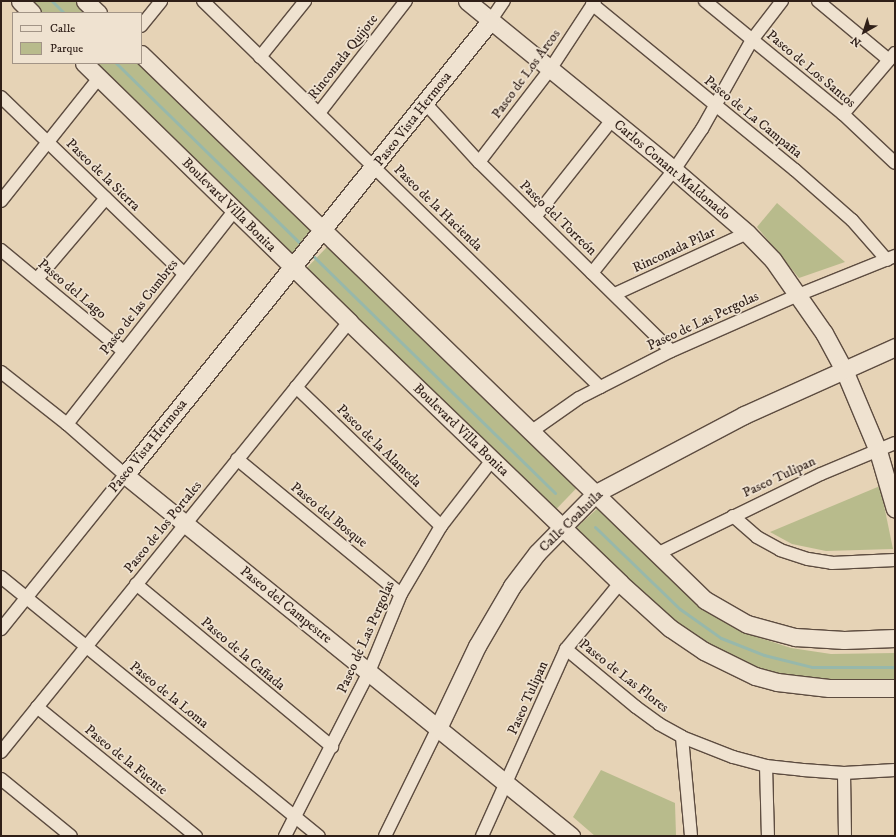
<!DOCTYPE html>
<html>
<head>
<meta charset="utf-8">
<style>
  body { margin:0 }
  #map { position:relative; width:896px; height:837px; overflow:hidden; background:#e6d3b6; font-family:"IM FELL DW Pica",serif }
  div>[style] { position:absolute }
  .green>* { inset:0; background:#b8bb8c; transform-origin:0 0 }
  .stream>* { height:3px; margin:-1.5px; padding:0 1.5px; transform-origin:1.5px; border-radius:1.5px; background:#97b8ab }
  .roads { filter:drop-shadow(1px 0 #5d4c40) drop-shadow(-1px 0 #5d4c40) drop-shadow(0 1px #5d4c40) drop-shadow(0 -1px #5d4c40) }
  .street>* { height:12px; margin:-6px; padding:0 6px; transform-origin:6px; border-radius:6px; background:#efe2d0 }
  .secondary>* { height:17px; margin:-8.5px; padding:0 8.5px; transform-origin:8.5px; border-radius:8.5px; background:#efe2d0 }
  span { translate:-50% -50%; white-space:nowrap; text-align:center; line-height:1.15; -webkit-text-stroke:3.5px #efe2d0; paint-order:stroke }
  .street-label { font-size:14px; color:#2f1f18 }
  .frame { position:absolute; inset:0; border:2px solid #2f1f18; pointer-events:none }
  .legend { position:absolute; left:12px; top:12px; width:130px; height:52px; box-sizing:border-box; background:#efe2d0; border:1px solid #a29486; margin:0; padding:5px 7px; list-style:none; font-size:12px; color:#2f1f18 }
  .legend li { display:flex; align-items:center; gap:8px; height:20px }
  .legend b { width:20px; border:1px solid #a29486 }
  .north { position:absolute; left:844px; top:12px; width:40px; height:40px; -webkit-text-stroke:3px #efe2d0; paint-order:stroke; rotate:219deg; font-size:11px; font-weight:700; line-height:16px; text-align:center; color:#2f1f18 }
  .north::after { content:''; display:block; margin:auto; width:14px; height:18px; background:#2f1f18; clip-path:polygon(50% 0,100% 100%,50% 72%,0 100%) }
</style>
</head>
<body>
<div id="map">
  <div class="green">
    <i style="clip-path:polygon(28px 1px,77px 1px,89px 13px,40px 13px)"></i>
    <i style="clip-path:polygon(91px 63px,141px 63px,314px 230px,292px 259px)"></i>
    <i style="clip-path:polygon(777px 203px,845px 262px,799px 278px,757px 227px)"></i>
    <i style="left:327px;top:247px;width:347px;height:33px;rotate:44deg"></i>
    <i style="clip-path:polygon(880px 486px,893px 549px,826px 551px,792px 544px,770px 532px)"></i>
    <i style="clip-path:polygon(598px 508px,690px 598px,722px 621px,757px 637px,791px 648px,831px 654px,895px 653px,895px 682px,809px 681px,759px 671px,713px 651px,666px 617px,576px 528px)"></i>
    <i style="clip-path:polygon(601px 770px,675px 803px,676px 836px,595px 836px,573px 817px)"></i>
  </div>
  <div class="stream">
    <i style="left:52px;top:1px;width:17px;rotate:45deg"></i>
    <i style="left:116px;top:63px;width:262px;rotate:44.4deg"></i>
    <i style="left:310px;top:253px;width:343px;rotate:44.4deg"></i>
    <i style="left:595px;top:527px;width:118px;rotate:44deg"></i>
    <i style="left:680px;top:609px;width:50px;rotate:35.3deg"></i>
    <i style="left:721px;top:638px;width:46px;rotate:21.6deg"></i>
    <i style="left:764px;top:655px;width:49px;rotate:14deg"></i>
    <i style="left:812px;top:667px;width:83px"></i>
  </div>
  <div class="roads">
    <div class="street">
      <i style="left:203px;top:1px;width:554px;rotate:44.2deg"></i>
      <i style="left:705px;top:1px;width:178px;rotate:39.3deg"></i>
      <i style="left:843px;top:114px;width:71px;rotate:43.3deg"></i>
      <i style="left:818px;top:1px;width:92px;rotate:39.7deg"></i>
      <i style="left:592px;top:4px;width:262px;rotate:39.3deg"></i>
      <i style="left:795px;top:170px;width:76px;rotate:41.3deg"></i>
      <i style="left:852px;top:220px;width:53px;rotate:48.8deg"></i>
      <i style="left:491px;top:20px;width:23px;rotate:-56deg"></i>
      <i style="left:141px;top:26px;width:32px;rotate:-51deg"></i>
      <i style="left:260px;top:57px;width:72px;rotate:-51.2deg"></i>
      <i style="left:1px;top:97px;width:255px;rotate:44deg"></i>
      <i style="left:426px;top:104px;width:79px;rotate:47.6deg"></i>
      <i style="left:479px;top:162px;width:269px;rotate:44.5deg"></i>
      <i style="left:319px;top:113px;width:142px;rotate:-52.2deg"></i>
      <i style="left:843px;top:114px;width:80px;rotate:-49.6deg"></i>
      <i style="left:479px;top:162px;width:118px;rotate:-52.5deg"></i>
      <i style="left:551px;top:68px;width:80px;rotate:-56.7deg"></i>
      <i style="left:1px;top:201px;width:157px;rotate:-51.5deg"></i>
      <i style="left:535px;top:217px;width:124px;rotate:-51.6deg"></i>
      <i style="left:1px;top:250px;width:158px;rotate:39.6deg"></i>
      <i style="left:592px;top:273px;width:132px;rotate:-51.5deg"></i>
      <i style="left:674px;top:170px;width:50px;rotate:-55.7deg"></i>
      <i style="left:702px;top:129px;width:102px;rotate:-60.7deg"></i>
      <i style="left:752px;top:40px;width:49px;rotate:-52.4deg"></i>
      <i style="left:37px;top:279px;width:106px;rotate:-49.6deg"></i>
      <i style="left:615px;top:294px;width:145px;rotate:-24.8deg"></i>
      <i style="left:1px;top:372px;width:84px;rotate:38.2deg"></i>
      <i style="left:67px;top:424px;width:77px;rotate:41.3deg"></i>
      <i style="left:125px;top:475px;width:198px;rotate:128.8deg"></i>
      <i style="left:296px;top:387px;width:201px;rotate:43.8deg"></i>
      <i style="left:67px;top:424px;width:272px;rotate:-51.9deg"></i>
      <i style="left:532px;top:431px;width:57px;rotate:-35.1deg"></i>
      <i style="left:579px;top:398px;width:103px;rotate:-27.1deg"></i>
      <i style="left:671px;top:351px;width:139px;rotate:-23.8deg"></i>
      <i style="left:798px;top:295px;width:105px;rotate:-21.9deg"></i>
      <i style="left:237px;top:459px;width:212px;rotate:39.5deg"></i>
      <i style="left:733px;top:516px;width:32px;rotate:41deg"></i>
      <i style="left:757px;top:537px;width:26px;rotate:29deg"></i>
      <i style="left:780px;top:550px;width:29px;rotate:18deg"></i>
      <i style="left:808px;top:559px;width:24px;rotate:9deg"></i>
      <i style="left:832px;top:563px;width:63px;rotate:-2.7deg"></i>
      <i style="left:657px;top:554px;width:182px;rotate:-26deg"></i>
      <i style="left:821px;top:474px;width:80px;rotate:-22.7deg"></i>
      <i style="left:1px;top:577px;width:410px;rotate:39.2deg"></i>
      <i style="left:136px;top:584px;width:255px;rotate:39.7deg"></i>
      <i style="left:566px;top:649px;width:91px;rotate:39.6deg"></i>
      <i style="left:636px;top:707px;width:29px;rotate:36deg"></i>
      <i style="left:659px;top:724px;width:26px;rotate:29deg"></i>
      <i style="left:682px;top:737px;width:55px;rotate:21.4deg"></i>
      <i style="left:733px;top:757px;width:34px;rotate:15deg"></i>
      <i style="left:766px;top:766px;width:37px;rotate:6deg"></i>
      <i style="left:803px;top:770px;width:41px;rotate:4.2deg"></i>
      <i style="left:844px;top:773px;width:51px;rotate:-3.4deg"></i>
      <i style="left:37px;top:707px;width:205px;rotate:39.1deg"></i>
      <i style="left:682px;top:737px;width:99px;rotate:84.8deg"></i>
      <i style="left:1px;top:752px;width:553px;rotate:-51.02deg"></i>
      <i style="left:766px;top:766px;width:70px;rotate:88.4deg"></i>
      <i style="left:844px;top:773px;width:63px;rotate:89.1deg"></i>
      <i style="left:1px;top:779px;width:90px;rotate:39.2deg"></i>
      <i style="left:285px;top:836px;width:184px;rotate:-62.9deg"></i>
      <i style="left:369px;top:672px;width:84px;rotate:-67.7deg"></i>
      <i style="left:401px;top:594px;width:79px;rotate:-59.5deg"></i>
      <i style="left:441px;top:526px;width:83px;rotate:-52.3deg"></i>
      <i style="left:385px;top:836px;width:120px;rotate:-63.9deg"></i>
      <i style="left:482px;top:836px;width:205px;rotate:-65.8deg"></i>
      <i style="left:566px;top:649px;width:85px;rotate:-50.7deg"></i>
    </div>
    <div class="secondary">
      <i style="left:20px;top:1px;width:17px;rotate:45deg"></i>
      <i style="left:85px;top:1px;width:18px;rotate:43deg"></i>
      <i style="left:467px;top:1px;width:267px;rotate:39.2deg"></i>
      <i style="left:674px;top:170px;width:96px;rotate:40.8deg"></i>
      <i style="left:747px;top:233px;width:37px;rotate:46deg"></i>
      <i style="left:773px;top:260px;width:89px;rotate:55.1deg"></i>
      <i style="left:824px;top:333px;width:42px;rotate:61.6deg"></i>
      <i style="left:844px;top:370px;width:88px;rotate:67.2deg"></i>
      <i style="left:878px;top:451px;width:60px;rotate:73.7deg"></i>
      <i style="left:491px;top:20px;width:584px;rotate:128.81deg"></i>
      <i style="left:125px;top:475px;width:574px;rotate:38.99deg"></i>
      <i style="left:141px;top:54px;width:785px;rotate:44.07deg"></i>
      <i style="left:705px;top:600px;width:48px;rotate:29.7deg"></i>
      <i style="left:747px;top:624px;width:50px;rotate:15.2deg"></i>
      <i style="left:795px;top:637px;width:49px;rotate:3.5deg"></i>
      <i style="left:844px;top:640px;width:51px;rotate:-2.2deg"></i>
      <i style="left:84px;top:63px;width:371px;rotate:44.3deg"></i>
      <i style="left:349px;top:322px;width:376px;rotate:43.9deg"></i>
      <i style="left:620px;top:583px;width:67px;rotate:42deg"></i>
      <i style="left:670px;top:628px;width:41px;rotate:34.1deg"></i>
      <i style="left:704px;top:651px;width:57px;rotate:26.1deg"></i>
      <i style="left:755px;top:676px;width:23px;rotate:15deg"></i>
      <i style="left:777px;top:682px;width:52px;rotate:6.6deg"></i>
      <i style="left:829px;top:688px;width:66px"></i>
      <i style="left:438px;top:728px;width:91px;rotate:-64.6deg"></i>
      <i style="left:477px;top:646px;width:69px;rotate:-59.7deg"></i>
      <i style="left:512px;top:586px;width:41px;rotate:-52.9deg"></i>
      <i style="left:537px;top:553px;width:84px;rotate:-45.5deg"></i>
      <i style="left:596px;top:493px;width:167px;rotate:-27.8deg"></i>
      <i style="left:744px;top:415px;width:166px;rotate:-24.2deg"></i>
    </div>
  </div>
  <div class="street-label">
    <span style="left:343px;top:57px;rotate:-52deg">Rinconada Quijote</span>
    <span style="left:811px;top:69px;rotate:40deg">Paseo de Los Santos</span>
    <span style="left:526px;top:74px;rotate:-54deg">Paseo de Los Arcos</span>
    <span style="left:753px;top:117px;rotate:39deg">Paseo de La Campaña</span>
    <span style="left:413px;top:119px;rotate:-52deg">Paseo Vista Hermosa</span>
    <span style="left:672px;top:170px;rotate:40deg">Carlos Conant Maldonado</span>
    <span style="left:103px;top:175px;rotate:44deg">Paseo de la Sierra</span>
    <span style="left:229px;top:205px;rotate:45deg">Boulevard Villa Bonita</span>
    <span style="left:438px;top:208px;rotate:44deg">Paseo de la Hacienda</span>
    <span style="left:558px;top:218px;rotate:44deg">Paseo del Torreón</span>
    <span style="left:674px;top:250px;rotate:-25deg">Rinconada Pilar</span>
    <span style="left:72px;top:289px;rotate:40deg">Paseo del Lago</span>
    <span style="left:139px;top:307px;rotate:-52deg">Paseo de las Cumbres</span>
    <span style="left:703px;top:321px;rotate:-25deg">Paseo de Las Pergolas</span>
    <span style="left:461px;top:430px;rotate:44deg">Boulevard Villa Bonita</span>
    <span style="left:148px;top:446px;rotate:-51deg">Paseo Vista Hermosa</span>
    <span style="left:379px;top:446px;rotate:44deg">Paseo de la Alameda</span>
    <span style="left:779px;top:477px;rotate:-25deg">Paseo Tulipan</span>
    <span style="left:329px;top:515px;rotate:39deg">Paseo del Bosque</span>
    <span style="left:571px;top:521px;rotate:-44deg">Calle Coahuila</span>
    <span style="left:163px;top:527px;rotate:-51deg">Paseo de los Portales</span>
    <span style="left:286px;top:605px;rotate:39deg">Paseo del Campestre</span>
    <span style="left:366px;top:637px;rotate:-66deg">Paseo de Las Pergolas</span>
    <span style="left:243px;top:654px;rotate:40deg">Paseo de la Cañada</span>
    <span style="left:624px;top:676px;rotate:38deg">Paseo de Las Flores</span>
    <span style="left:169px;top:695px;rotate:39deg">Paseo de la Loma</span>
    <span style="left:528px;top:698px;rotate:-66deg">Paseo Tulipan</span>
    <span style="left:126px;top:760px;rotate:39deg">Paseo de la Fuente</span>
  </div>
  <div class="frame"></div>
  <ul class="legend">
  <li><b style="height:5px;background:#efe2d0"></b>Calle</li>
  <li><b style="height:11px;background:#b8bb8c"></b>Parque</li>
  </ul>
  <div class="north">N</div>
</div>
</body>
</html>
